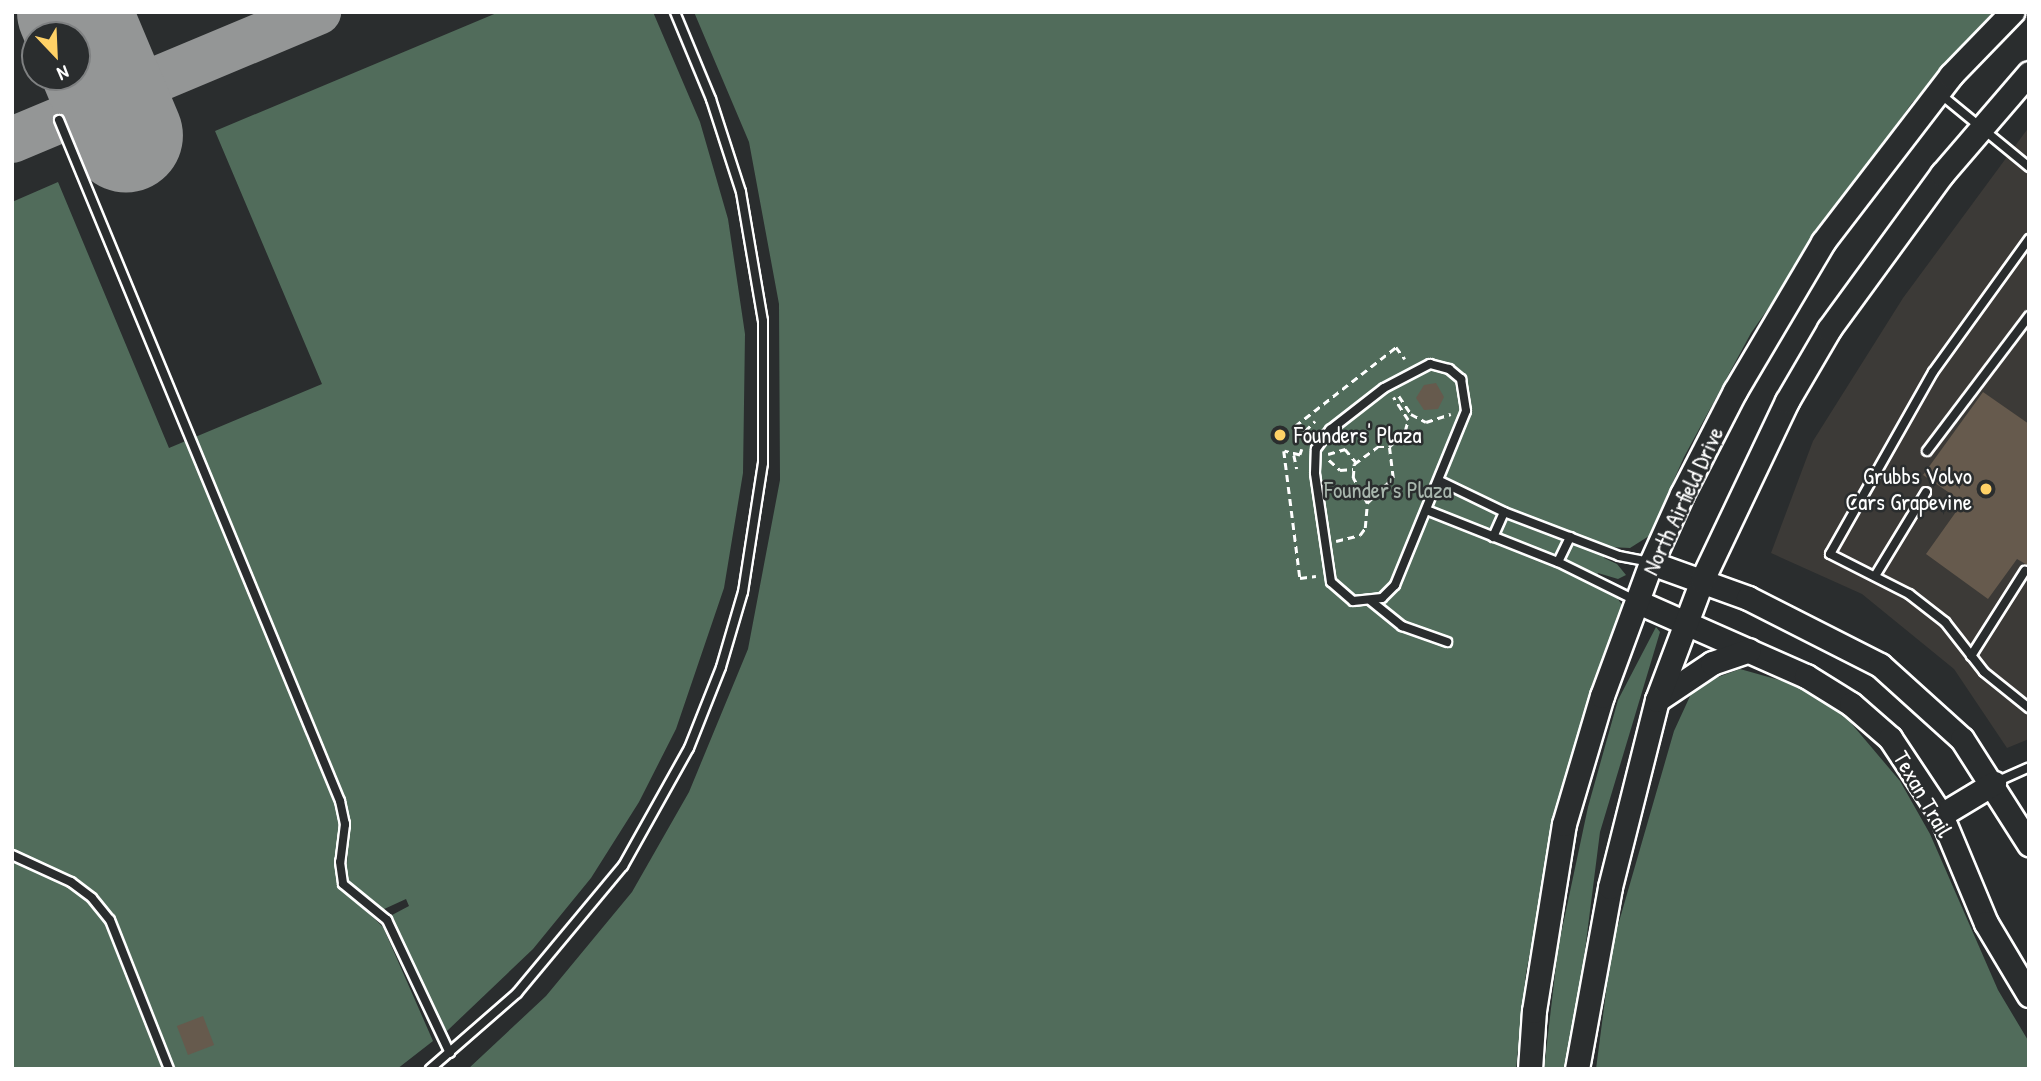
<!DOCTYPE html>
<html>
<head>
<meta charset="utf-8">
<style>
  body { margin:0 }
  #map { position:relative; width:2041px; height:1081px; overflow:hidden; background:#2a2d2e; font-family:"Patrick Hand",sans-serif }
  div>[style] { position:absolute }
  .built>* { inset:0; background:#3c3a37 }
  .green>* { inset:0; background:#516c5b }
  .taxiway>* { height:46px; margin:-23px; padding:0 23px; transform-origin:23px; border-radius:23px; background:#949696 }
  .runway>* { height:114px; margin:-57px; padding:0 57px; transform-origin:57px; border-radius:57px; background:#949696 }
  .building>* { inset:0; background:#665a4d; transform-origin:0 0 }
  .path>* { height:2.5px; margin-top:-1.25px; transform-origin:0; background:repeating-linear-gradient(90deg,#fff 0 7px,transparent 0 12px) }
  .roads { filter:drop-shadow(2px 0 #fff) drop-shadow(-2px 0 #fff) drop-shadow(0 2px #fff) drop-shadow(0 -2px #fff) }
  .lane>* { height:8px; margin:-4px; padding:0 4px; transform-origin:4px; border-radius:4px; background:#2a2d2e }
  .secondary>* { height:23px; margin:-11.5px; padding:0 11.5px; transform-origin:11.5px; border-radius:11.5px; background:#2a2d2e }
  .dots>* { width:19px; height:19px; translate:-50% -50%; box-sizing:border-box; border:4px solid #2a2d2e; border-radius:50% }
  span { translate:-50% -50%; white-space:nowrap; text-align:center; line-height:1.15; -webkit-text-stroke:5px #2a2d2e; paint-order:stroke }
  .poi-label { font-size:23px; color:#fff }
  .left { translate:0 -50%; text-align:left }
  .right { translate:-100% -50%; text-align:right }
  .park-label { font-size:23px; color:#a8b6ad }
  .street-label { font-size:23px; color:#fff }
  .frame { position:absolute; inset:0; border:14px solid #fff; pointer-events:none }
  .north { position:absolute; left:21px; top:21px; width:70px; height:70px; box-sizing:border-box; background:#2a2d2e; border:2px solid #7f8182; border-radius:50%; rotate:157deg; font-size:19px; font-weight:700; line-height:28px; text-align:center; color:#fff }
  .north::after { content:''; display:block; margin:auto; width:24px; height:32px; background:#ffd166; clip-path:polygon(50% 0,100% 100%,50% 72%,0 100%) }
</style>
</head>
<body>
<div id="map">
  <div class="built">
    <i style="clip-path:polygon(2029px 127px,2029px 739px,2007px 748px,1954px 669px,1862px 594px,1771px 553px,1813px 441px,1903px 298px)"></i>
  </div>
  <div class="green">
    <i style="clip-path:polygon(499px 12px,653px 12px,700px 122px,728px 219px,745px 334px,743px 473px,724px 588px,676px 729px,639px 802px,591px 878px,533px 949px,447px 1031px,437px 1019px,391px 921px,392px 915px,409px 906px,406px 899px,382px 910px,346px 882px,349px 830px,344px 799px,197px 441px,189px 444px,336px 802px,341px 826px,336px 869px,339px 885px,383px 927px,433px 1041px,397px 1069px,12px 1069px,12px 202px,58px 182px,169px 448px,322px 384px,215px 131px)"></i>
    <i style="clip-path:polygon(694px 12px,1993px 12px,1911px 104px,1751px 333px,1684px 457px,1649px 536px,1630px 548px,1609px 547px,1604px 558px,1617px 564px,1626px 575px,1618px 579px,1598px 573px,1594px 585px,1616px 596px,1624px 608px,1558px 811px,1526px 973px,1516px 1069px,468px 1069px,546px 996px,632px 892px,689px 792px,748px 649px,780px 480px,779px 304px,749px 142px)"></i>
    <i style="clip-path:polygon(1656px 627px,1660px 632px,1600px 832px,1570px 1069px,1544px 1069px,1558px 948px,1588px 807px,1618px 700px)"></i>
    <i style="clip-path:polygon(1740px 669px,1800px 686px,1845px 716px,1900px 781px,1930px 834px,1998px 990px,2029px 1042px,2029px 1069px,1596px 1069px,1612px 946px,1674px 731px,1691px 694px,1702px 683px)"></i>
  </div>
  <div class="taxiway">
    <i style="left:12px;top:140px;width:332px;rotate:-22.7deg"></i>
  </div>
  <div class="runway">
    <i style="left:74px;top:12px;width:134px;rotate:67.2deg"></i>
  </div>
  <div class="building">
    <i style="clip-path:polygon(1436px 383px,1444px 397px,1438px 409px,1424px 410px,1416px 398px,1424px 385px)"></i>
    <i style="clip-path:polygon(1983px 392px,2029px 424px,2029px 566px,2017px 559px,1988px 599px,1926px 554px,1963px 502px,1923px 475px)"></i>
    <i style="left:203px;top:1016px;width:31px;height:28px;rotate:69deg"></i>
  </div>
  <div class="path">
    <i style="left:1399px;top:396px;width:22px;rotate:56deg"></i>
    <i style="left:1411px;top:414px;width:17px;rotate:28deg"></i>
    <i style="left:1426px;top:422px;width:26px;rotate:-18deg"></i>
    <i style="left:1305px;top:431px;width:14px;rotate:-45deg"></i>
    <i style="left:1308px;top:436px;width:16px;rotate:-142deg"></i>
    <i style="left:1295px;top:426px;width:128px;rotate:-38deg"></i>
    <i style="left:1396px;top:347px;width:15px;rotate:53deg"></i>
    <i style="left:1302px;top:449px;width:6px;rotate:108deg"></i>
    <i style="left:1300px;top:455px;width:16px;rotate:-166deg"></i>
    <i style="left:1284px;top:451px;width:128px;rotate:82.8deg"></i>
    <i style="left:1300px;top:578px;width:16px;rotate:-7deg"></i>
    <i style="left:1328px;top:454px;width:18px;rotate:-16deg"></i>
    <i style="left:1345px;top:449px;width:17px;rotate:50deg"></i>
    <i style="left:1294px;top:455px;width:14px;rotate:78deg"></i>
    <i style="left:1329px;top:460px;width:15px;rotate:42deg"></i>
    <i style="left:1340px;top:470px;width:13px;rotate:-4deg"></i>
    <i style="left:1367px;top:503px;width:29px;rotate:-119deg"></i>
    <i style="left:1353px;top:478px;width:14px;rotate:-86deg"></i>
    <i style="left:1354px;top:464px;width:29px;rotate:-36deg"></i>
    <i style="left:1377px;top:447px;width:12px"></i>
    <i style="left:1336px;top:541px;width:25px;rotate:-14deg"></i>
    <i style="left:1360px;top:535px;width:9px;rotate:-54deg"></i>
    <i style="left:1365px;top:528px;width:25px;rotate:-85deg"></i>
    <i style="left:1367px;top:503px;width:36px;rotate:-44deg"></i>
    <i style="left:1393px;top:478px;width:31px;rotate:-97deg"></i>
    <i style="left:1389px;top:447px;width:23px;rotate:-45deg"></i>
    <i style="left:1405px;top:431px;width:11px;rotate:-75deg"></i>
    <i style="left:1408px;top:420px;width:27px;rotate:-123deg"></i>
  </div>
  <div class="roads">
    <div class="lane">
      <i style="left:1939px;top:93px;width:117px;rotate:39.4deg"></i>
      <i style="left:59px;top:120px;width:737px;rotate:67.58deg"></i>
      <i style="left:340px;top:801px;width:24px;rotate:78deg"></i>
      <i style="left:345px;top:824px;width:38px;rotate:97deg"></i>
      <i style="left:340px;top:862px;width:22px;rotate:82deg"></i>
      <i style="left:343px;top:884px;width:57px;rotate:39.3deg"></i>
      <i style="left:387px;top:920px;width:147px;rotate:64.7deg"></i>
      <i style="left:2029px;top:239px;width:164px;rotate:125.8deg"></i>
      <i style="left:1933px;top:372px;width:209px;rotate:119.5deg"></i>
      <i style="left:1830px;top:554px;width:89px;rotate:26.9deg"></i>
      <i style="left:1909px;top:594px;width:46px;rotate:37.9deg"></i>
      <i style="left:1945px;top:622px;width:63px;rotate:52deg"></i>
      <i style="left:1984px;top:672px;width:58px;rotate:38.7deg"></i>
      <i style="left:1430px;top:364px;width:20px;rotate:15deg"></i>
      <i style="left:1449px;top:369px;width:16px;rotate:40deg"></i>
      <i style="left:1461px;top:379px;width:32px;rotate:81deg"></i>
      <i style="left:1466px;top:411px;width:188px;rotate:112.2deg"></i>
      <i style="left:1395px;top:585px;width:18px;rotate:135deg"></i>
      <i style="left:1382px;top:598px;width:29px;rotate:174deg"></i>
      <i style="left:1353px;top:601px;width:29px;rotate:-139deg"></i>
      <i style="left:1331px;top:582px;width:110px;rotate:-98.4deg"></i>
      <i style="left:1315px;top:473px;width:24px;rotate:-88deg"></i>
      <i style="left:1316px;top:449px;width:24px;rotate:-54deg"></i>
      <i style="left:1330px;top:430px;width:68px;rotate:-37.9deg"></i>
      <i style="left:1384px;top:388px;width:52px;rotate:-27.6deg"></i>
      <i style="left:1927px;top:451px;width:169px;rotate:-52.9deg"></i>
      <i style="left:1440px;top:481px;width:71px;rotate:25.8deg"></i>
      <i style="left:1504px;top:512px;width:123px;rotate:20.9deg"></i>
      <i style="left:1619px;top:556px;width:31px;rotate:11deg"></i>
      <i style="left:1429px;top:511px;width:139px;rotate:21.6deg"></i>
      <i style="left:1558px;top:562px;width:86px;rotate:26.3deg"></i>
      <i style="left:1493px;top:537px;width:27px;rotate:-66deg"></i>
      <i style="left:1558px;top:562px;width:28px;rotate:-64deg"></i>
      <i style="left:1875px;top:576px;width:98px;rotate:-58.7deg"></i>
      <i style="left:1371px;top:601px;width:40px;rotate:39deg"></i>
      <i style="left:1402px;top:626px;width:48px;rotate:19.6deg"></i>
      <i style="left:1971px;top:656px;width:101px;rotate:-57.6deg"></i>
      <i style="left:1996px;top:782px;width:36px;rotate:-24deg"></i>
      <i style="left:12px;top:855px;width:65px;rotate:24.6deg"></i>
      <i style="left:71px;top:882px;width:26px;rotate:37deg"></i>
      <i style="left:92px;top:898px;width:28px;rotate:51deg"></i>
      <i style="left:110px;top:920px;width:160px;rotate:68.4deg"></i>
      <i style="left:430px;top:1069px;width:116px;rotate:-41.1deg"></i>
      <i style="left:517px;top:993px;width:165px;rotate:-50.2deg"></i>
      <i style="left:623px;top:866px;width:135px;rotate:-60.8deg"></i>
      <i style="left:689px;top:748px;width:87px;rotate:-68.4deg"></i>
      <i style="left:721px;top:667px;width:78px;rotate:-73.7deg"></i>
      <i style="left:743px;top:592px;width:131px;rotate:-81.2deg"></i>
      <i style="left:763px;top:463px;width:142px;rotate:-90deg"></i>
      <i style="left:763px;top:321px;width:131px;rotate:-99.7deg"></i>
      <i style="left:741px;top:192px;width:98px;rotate:-107.9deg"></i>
      <i style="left:711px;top:99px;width:94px;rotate:-112.5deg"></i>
    </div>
    <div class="secondary">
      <i style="left:1651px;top:563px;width:103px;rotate:19.8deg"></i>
      <i style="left:1748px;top:598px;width:148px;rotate:26.9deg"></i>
      <i style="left:1880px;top:665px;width:110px;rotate:42.1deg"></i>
      <i style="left:1962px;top:739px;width:125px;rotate:57.5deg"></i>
      <i style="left:1638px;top:602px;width:184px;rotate:23.8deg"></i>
      <i style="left:1806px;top:676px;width:53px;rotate:31.9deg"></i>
      <i style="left:1851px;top:704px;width:52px;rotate:41.1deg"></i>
      <i style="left:1890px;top:738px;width:92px;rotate:56.5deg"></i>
      <i style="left:1941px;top:815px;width:117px;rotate:67.4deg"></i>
      <i style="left:1986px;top:923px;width:84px;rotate:59.2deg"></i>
      <i style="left:1657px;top:700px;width:66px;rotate:-33.9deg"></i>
      <i style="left:1712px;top:663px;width:39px;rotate:-19deg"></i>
      <i style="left:1941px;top:815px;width:62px;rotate:-31.1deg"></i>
      <i style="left:1530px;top:1069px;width:58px;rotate:-86.1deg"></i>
      <i style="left:1534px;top:1011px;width:189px;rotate:-80.9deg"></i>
      <i style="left:1564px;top:824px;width:134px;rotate:-73.5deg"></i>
      <i style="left:1602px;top:696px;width:142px;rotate:-69.8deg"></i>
      <i style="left:1651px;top:563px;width:76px;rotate:-65.8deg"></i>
      <i style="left:1682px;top:494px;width:116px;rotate:-62.8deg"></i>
      <i style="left:1735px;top:391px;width:173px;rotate:-59.4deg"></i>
      <i style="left:1823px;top:242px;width:210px;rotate:-52.5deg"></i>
      <i style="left:1951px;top:75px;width:88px;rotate:-45.9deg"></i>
      <i style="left:1577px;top:1069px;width:185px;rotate:-79.7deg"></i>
      <i style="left:1610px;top:887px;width:193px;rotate:-75.9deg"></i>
      <i style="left:1657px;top:700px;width:128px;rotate:-69.4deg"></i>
      <i style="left:1702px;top:580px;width:198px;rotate:-64.6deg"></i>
      <i style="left:1787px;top:401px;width:83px;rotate:-59.7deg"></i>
      <i style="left:1829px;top:329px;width:192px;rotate:-53.9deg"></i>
      <i style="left:1942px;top:174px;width:133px;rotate:-49.3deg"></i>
    </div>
  </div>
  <div class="dots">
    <i style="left:1280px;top:435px;background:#ffd166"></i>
    <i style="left:1986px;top:489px;background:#ffd166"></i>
  </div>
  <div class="poi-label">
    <span class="left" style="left:1294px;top:435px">Founders' Plaza</span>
    <span class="right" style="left:1972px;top:489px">Grubbs Volvo<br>Cars Grapevine</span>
  </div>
  <div class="park-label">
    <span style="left:1388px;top:490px">Founder's Plaza</span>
  </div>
  <div class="street-label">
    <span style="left:1683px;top:501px;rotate:-65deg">North Airfield Drive</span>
    <span style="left:1923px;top:794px;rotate:60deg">Texan Trail</span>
  </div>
  <div class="frame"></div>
  <div class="north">N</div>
</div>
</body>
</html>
